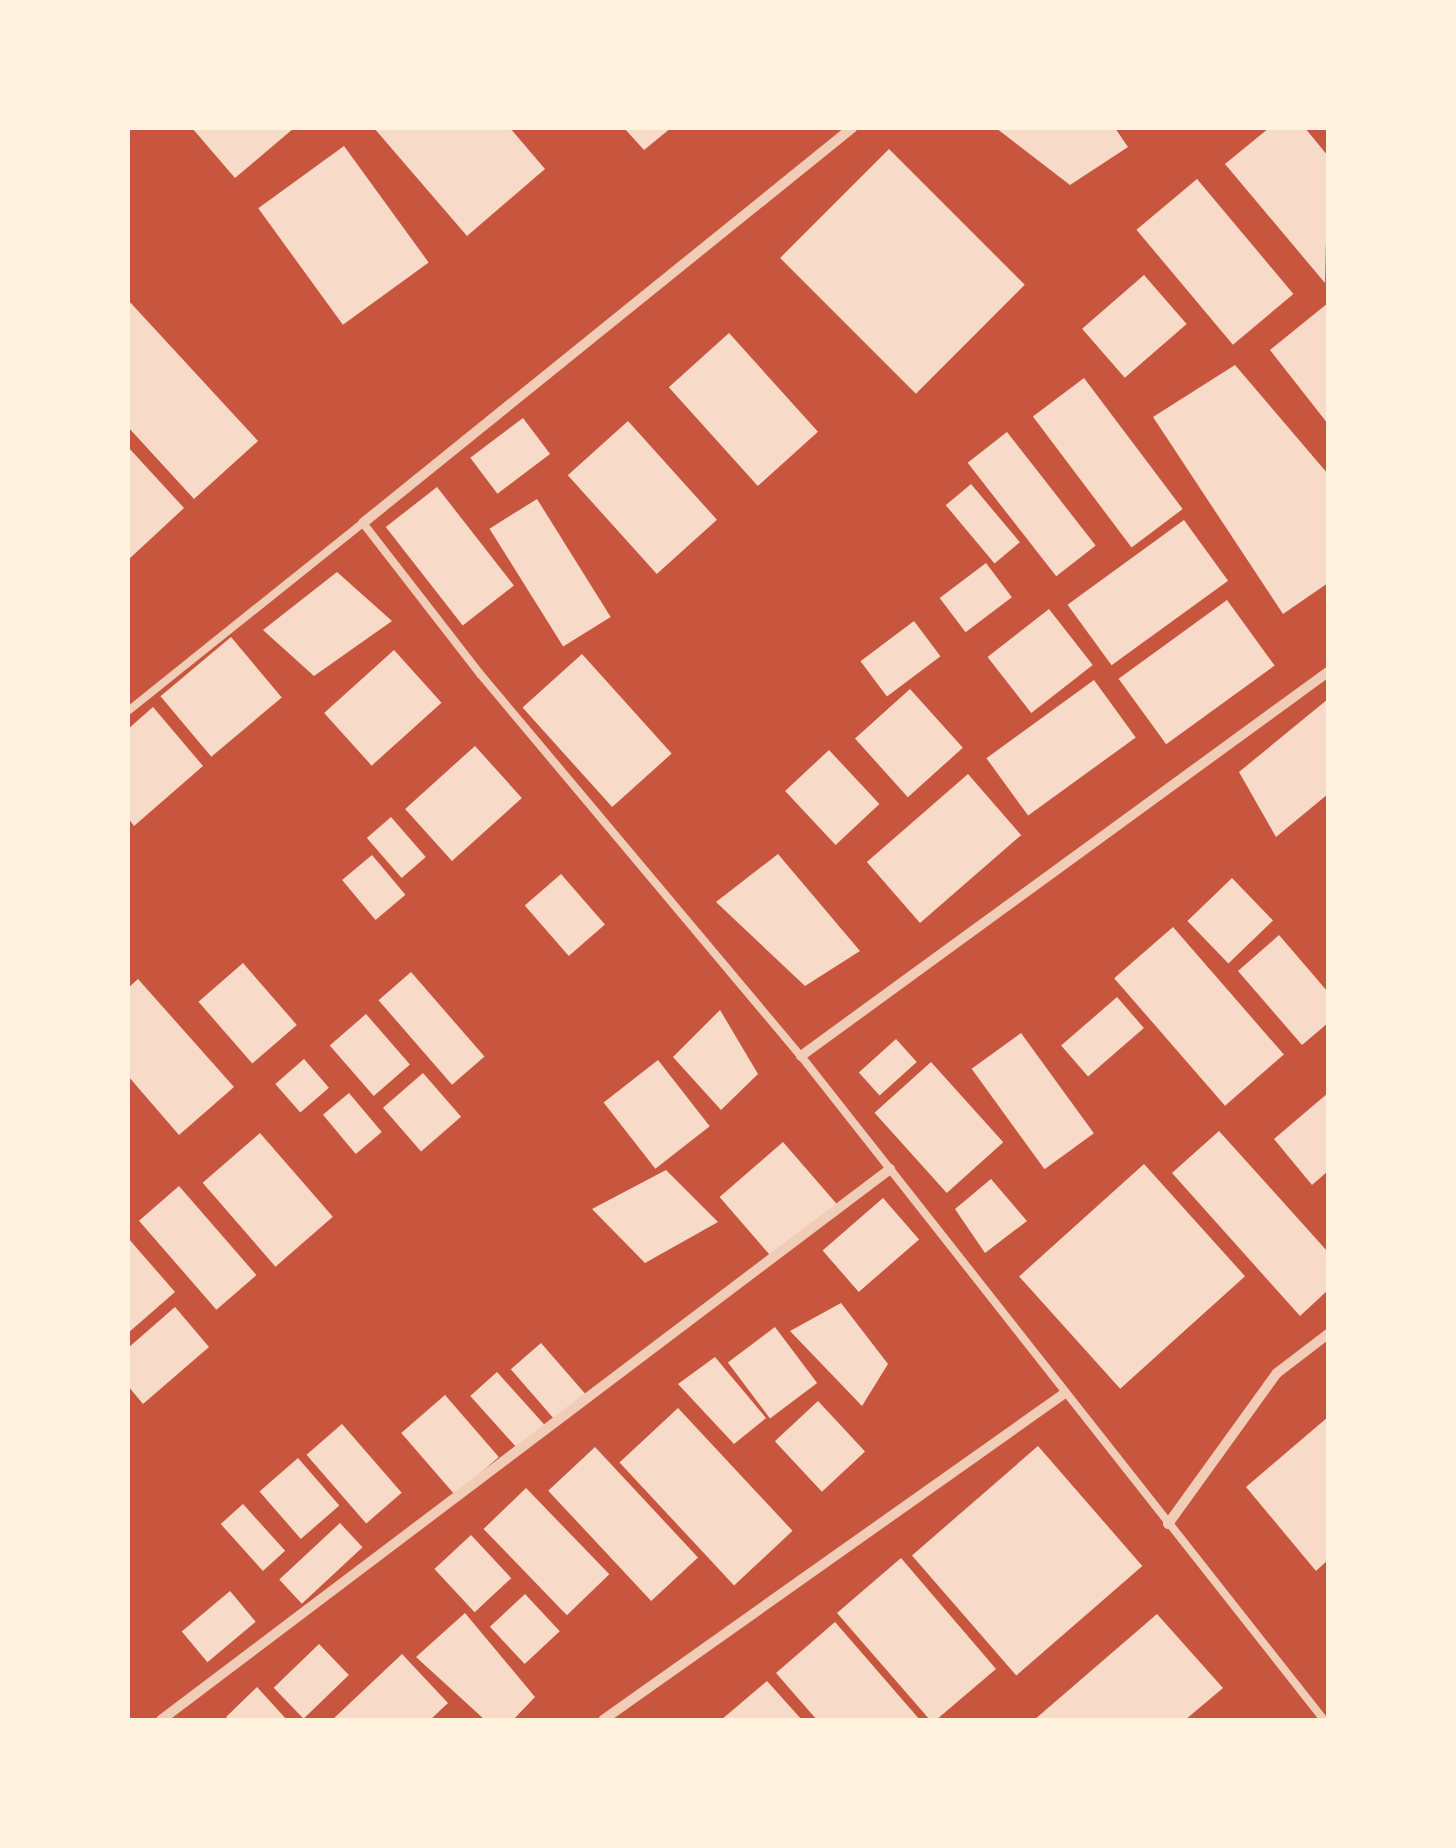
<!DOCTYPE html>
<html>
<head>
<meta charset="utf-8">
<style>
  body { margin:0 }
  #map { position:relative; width:1456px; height:1848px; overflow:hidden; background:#c8553d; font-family:"DM Sans",sans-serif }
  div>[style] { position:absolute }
  .building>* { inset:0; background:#f7dbc8; transform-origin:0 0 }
  .service>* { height:8px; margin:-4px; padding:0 4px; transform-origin:4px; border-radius:4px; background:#f1ccb7 }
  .minor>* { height:10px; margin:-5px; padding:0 5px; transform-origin:5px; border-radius:5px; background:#f1ccb7 }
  span { translate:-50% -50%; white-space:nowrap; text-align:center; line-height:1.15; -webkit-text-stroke:10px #fff3e0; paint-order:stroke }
  .frame { position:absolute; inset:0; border:130px solid #fff3e0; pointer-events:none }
</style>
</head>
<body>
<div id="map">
  <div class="building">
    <i style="clip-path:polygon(192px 128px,294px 128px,235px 178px)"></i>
    <i style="clip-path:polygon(374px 128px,510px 128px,545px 169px,467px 236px)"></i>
    <i style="clip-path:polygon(624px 128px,671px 128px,644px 150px)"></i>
    <i style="clip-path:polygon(996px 128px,1115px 128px,1128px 147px,1070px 185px)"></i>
    <i style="clip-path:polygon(1269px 128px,1305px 128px,1328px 156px,1325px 283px,1225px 164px)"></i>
    <i style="left:344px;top:146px;width:144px;height:106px;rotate:54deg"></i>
    <i style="left:889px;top:149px;width:192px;height:154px;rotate:45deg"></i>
    <i style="left:1197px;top:179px;width:150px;height:79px;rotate:50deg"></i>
    <i style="left:1144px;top:275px;width:65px;height:82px;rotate:49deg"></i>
    <i style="clip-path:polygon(128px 300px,258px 441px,194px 499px,128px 427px)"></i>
    <i style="clip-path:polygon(1328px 303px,1328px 424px,1270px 350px)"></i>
    <i style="left:729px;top:333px;width:133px;height:81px;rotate:48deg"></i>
    <i style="clip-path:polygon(1235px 365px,1328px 474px,1328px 583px,1283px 614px,1153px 417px)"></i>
    <i style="left:1084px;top:378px;width:164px;height:64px;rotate:53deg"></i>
    <i style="left:523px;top:418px;width:45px;height:66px;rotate:53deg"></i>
    <i style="left:628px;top:421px;width:133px;height:81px;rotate:48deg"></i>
    <i style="left:1007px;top:432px;width:144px;height:50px;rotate:52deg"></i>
    <i style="clip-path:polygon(128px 447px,184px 508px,128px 560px)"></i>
    <i style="left:971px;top:484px;width:76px;height:33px;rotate:50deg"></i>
    <i style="left:437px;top:487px;width:125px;height:65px;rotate:52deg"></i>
    <i style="left:537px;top:499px;width:139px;height:56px;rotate:58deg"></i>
    <i style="left:1184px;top:520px;width:75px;height:144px;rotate:54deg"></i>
    <i style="left:986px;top:563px;width:43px;height:58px;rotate:53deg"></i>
    <i style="clip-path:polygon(337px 572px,392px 621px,314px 676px,263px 630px)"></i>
    <i style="left:1227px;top:600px;width:81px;height:134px;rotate:54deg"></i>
    <i style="left:1049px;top:609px;width:71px;height:78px;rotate:52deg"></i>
    <i style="left:914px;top:621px;width:44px;height:67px;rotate:53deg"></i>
    <i style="left:231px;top:637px;width:79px;height:92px;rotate:50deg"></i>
    <i style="left:394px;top:650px;width:71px;height:94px;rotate:48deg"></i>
    <i style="left:582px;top:654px;width:134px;height:80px;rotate:48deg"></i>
    <i style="left:1094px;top:680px;width:71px;height:133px;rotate:54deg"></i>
    <i style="left:910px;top:689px;width:79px;height:74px;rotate:48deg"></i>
    <i style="clip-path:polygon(1328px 699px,1328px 794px,1276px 837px,1239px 772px)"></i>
    <i style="clip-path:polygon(153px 707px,203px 766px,134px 826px,128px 818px,128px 729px)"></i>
    <i style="left:475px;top:746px;width:70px;height:94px;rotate:48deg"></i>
    <i style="left:829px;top:750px;width:74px;height:60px;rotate:47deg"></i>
    <i style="left:968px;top:774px;width:81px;height:134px;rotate:49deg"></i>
    <i style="left:391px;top:817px;width:53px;height:32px;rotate:49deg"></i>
    <i style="clip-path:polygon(778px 854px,860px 951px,805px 986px,716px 902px)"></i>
    <i style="left:372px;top:855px;width:52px;height:39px;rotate:50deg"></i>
    <i style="left:561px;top:874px;width:67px;height:48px;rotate:49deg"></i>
    <i style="left:1232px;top:878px;width:59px;height:62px;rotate:46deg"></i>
    <i style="left:1173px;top:927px;width:169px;height:78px;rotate:49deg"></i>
    <i style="clip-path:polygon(1279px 935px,1328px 992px,1328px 1023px,1302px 1045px,1238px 971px)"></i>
    <i style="left:243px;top:963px;width:82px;height:59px;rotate:49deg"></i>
    <i style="left:411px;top:972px;width:112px;height:43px;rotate:49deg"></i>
    <i style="clip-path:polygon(138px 979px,234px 1087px,179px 1135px,128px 1076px,128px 988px)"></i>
    <i style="left:1117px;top:997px;width:41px;height:74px;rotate:49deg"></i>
    <i style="clip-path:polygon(720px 1010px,758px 1074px,721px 1110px,673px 1057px)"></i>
    <i style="left:366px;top:1014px;width:67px;height:48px;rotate:49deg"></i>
    <i style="left:1021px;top:1033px;width:124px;height:61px;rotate:54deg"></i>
    <i style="left:896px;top:1039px;width:31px;height:50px;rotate:48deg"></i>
    <i style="left:304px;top:1059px;width:38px;height:38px;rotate:49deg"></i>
    <i style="left:658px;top:1060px;width:84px;height:69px;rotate:52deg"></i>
    <i style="left:931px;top:1062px;width:108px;height:76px;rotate:48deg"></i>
    <i style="left:423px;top:1073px;width:58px;height:53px;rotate:49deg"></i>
    <i style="left:349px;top:1093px;width:51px;height:34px;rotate:50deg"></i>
    <i style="clip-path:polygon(1328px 1093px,1328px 1171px,1312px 1185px,1274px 1139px)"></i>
    <i style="clip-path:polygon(1219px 1131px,1328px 1252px,1328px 1290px,1300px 1316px,1172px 1173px)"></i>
    <i style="left:260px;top:1133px;width:111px;height:76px;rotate:49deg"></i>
    <i style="left:783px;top:1142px;width:82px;height:84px;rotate:49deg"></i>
    <i style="left:1144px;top:1164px;width:151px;height:168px;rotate:48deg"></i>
    <i style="clip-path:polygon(666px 1170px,718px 1222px,645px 1263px,592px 1209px)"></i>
    <i style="clip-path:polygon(991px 1179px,1027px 1221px,985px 1253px,955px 1209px)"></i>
    <i style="left:179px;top:1186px;width:118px;height:53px;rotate:49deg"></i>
    <i style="left:883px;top:1198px;width:55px;height:80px;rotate:49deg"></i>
    <i style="clip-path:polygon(128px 1238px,175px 1292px,128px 1333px)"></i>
    <i style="clip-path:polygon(841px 1303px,888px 1364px,862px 1406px,790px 1331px)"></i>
    <i style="clip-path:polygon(175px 1307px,209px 1347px,143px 1404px,128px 1386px,128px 1348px)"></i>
    <i style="left:775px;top:1327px;width:70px;height:59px;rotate:53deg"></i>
    <i style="left:541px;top:1343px;width:72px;height:40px;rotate:49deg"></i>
    <i style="clip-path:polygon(715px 1357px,766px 1418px,734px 1444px,678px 1384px)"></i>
    <i style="left:497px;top:1372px;width:71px;height:36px;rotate:48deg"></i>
    <i style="left:445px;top:1395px;width:82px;height:58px;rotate:49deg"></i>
    <i style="left:818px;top:1401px;width:69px;height:59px;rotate:47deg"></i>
    <i style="left:678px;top:1408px;width:168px;height:80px;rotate:47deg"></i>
    <i style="clip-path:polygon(1328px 1417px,1328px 1560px,1316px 1571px,1246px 1487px)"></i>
    <i style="left:342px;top:1424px;width:91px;height:47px;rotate:49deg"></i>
    <i style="left:1038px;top:1446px;width:159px;height:167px;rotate:49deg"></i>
    <i style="left:595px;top:1447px;width:151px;height:64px;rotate:47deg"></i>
    <i style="left:298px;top:1458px;width:63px;height:51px;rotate:49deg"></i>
    <i style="left:526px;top:1488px;width:120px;height:59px;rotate:46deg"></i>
    <i style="left:243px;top:1504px;width:63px;height:30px;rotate:48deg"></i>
    <i style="left:340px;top:1523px;width:33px;height:83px;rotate:47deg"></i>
    <i style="left:471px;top:1535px;width:59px;height:50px;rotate:47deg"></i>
    <i style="clip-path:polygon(901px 1558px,996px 1669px,936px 1720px,930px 1720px,837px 1613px)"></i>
    <i style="left:230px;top:1591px;width:40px;height:63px;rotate:50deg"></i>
    <i style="left:525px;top:1594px;width:51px;height:48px;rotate:47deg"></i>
    <i style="clip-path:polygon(465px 1613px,535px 1697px,513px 1720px,485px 1720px,416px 1657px)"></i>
    <i style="clip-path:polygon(1157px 1614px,1223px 1688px,1185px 1720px,1034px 1720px)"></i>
    <i style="clip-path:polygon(835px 1622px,920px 1720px,817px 1720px,776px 1673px)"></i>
    <i style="left:319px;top:1644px;width:43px;height:63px;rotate:46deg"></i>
    <i style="clip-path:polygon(402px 1654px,448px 1703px,430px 1720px,332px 1720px)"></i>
    <i style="clip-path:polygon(767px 1681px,802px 1720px,721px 1720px)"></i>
    <i style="clip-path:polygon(257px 1687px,287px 1720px,229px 1720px,226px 1717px)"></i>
  </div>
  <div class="service">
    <i style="left:128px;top:711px;width:301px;rotate:-38.7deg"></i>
    <i style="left:363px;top:523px;width:192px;rotate:52.2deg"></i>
    <i style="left:481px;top:675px;width:498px;rotate:50deg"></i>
    <i style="left:801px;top:1056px;width:845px;rotate:51.77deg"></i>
  </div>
  <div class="minor">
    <i style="left:363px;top:523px;width:629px;rotate:-38.93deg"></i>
    <i style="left:801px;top:1056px;width:652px;rotate:-36.08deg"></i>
    <i style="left:1168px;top:1524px;width:186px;rotate:-54.2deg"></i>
    <i style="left:1277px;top:1373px;width:64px;rotate:-37.4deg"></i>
    <i style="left:161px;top:1720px;width:914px;rotate:-37.08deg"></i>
    <i style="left:603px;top:1720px;width:566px;rotate:-35.29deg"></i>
  </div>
  <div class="frame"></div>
</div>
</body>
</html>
